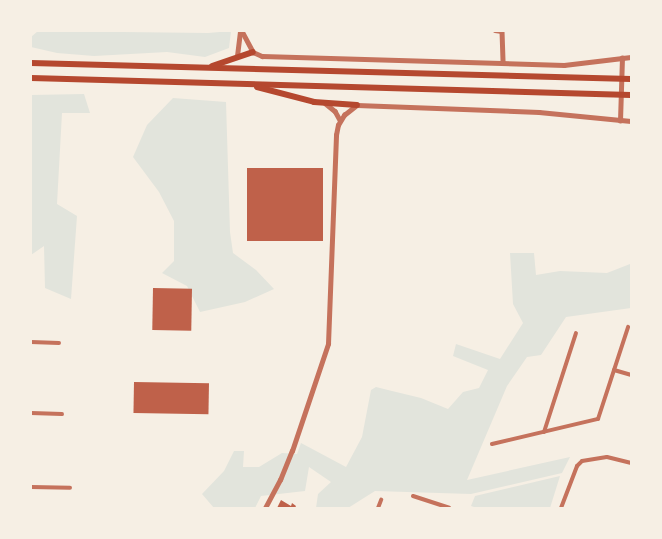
<!DOCTYPE html>
<html>
<head>
<meta charset="utf-8">
<style>
  body { margin:0 }
  #map { position:relative; width:662px; height:539px; overflow:hidden; background:#f6efe4; font-family:"Sofia Sans Condensed",sans-serif }
  div>[style] { position:absolute }
  .green>* { inset:0; background:#e2e4dc }
  .building>* { inset:0; background:#bf614a; transform-origin:0 0 }
  .minor>* { height:4px; margin:-2px; padding:0 2px; transform-origin:2px; border-radius:2px; background:#c5725c }
  .tertiary>* { height:4.5px; margin:-2.25px; padding:0 2.25px; transform-origin:2.25px; border-radius:2.25px; background:#c5725c }
  .motorway>* { height:6px; margin:-3px; padding:0 3px; transform-origin:3px; border-radius:3px; background:#b5482f }
  span { translate:-50% -50%; white-space:nowrap; text-align:center; line-height:1.15; -webkit-text-stroke:4px #f6efe4; paint-order:stroke }
  .frame { position:absolute; inset:0; border:32px solid #f6efe4; pointer-events:none }
</style>
</head>
<body>
<div id="map">
  <div class="green">
    <i style="clip-path:polygon(38px 31px,208px 33px,231px 31px,229px 48px,205px 57px,167px 52px,94px 56px,57px 53px,31px 47px,31px 37px)"></i>
    <i style="clip-path:polygon(84px 94px,90px 113px,62px 113px,57px 204px,77px 216px,71px 299px,45px 288px,44px 246px,31px 255px,31px 95px)"></i>
    <i style="clip-path:polygon(173px 98px,226px 102px,230px 232px,233px 253px,256px 270px,274px 289px,245px 302px,200px 312px,187px 286px,162px 273px,174px 261px,174px 221px,159px 192px,133px 157px,147px 125px)"></i>
    <i style="clip-path:polygon(510px 253px,534px 253px,536px 275px,560px 271px,607px 273px,630px 264px,631px 262px,631px 308px,566px 317px,541px 355px,527px 357px,507px 386px,467px 480px,570px 457px,562px 473px,471px 494px,375px 491px,348px 508px,316px 508px,318px 494px,331px 482px,309px 467px,305px 491px,261px 496px,255px 508px,214px 508px,202px 494px,224px 471px,234px 451px,244px 451px,243px 467px,259px 467px,282px 453px,297px 454px,301px 443px,346px 467px,362px 437px,371px 390px,376px 387px,392px 391px,421px 398px,448px 409px,463px 392px,479px 388px,488px 370px,453px 356px,456px 344px,500px 359px,523px 323px,513px 304px)"></i>
    <i style="clip-path:polygon(560px 476px,550px 508px,477px 508px,471px 506px,475px 496px)"></i>
  </div>
  <div class="building">
    <i style="left:247px;top:168px;width:76px;height:73px"></i>
    <i style="left:153px;top:288px;width:39px;height:42px;rotate:1deg"></i>
    <i style="left:134px;top:382px;width:75px;height:31px;rotate:1deg"></i>
    <i style="clip-path:polygon(281px 500px,291px 506px,292px 503px,296px 506px,295px 508px,277px 508px)"></i>
  </div>
  <div class="minor">
    <i style="left:495px;top:31px;width:7px;rotate:8deg"></i>
    <i style="left:31px;top:342px;width:28px;rotate:2deg"></i>
    <i style="left:614px;top:370px;width:18px;rotate:16deg"></i>
    <i style="left:31px;top:413px;width:31px;rotate:2deg"></i>
    <i style="left:544px;top:432px;width:104px;rotate:-72.1deg"></i>
    <i style="left:492px;top:444px;width:109px;rotate:-13.3deg"></i>
    <i style="left:598px;top:419px;width:97px;rotate:-71.9deg"></i>
    <i style="left:31px;top:487px;width:39px;rotate:1deg"></i>
    <i style="left:413px;top:496px;width:38px;rotate:18deg"></i>
    <i style="left:378px;top:508px;width:9px;rotate:-69deg"></i>
    <i style="left:561px;top:508px;width:45px;rotate:-69.1deg"></i>
    <i style="left:577px;top:466px;width:7px;rotate:-45deg"></i>
    <i style="left:582px;top:461px;width:25px;rotate:-9deg"></i>
    <i style="left:607px;top:457px;width:25px;rotate:14deg"></i>
  </div>
  <div class="tertiary">
    <i style="left:242px;top:31px;width:24px;rotate:62deg"></i>
    <i style="left:253px;top:52px;width:10px;rotate:24deg"></i>
    <i style="left:262px;top:56px;width:302px;rotate:1.7deg"></i>
    <i style="left:564px;top:65px;width:67px;rotate:-6.8deg"></i>
    <i style="left:502px;top:31px;width:32px;rotate:88deg"></i>
    <i style="left:237px;top:56px;width:25px;rotate:-83deg"></i>
    <i style="left:325px;top:103px;width:13px;rotate:39deg"></i>
    <i style="left:335px;top:111px;width:10px;rotate:61deg"></i>
    <i style="left:620px;top:121px;width:63px;rotate:-88.2deg"></i>
    <i style="left:265px;top:508px;width:32px;rotate:-62deg"></i>
    <i style="left:280px;top:480px;width:31px;rotate:-68deg"></i>
    <i style="left:292px;top:451px;width:113px;rotate:-71.4deg"></i>
    <i style="left:328px;top:344px;width:209px;rotate:-87.8deg"></i>
    <i style="left:336px;top:135px;width:10px;rotate:-79deg"></i>
    <i style="left:338px;top:125px;width:12px;rotate:-59deg"></i>
    <i style="left:344px;top:115px;width:16px;rotate:-38deg"></i>
    <i style="left:357px;top:105px;width:182px;rotate:2.2deg"></i>
    <i style="left:539px;top:112px;width:92px;rotate:5.6deg"></i>
  </div>
  <div class="motorway">
    <i style="left:31px;top:63px;width:600px;rotate:1.53deg"></i>
    <i style="left:212px;top:66px;width:43px;rotate:-18.9deg"></i>
    <i style="left:31px;top:78px;width:600px;rotate:1.62deg"></i>
    <i style="left:257px;top:87px;width:59px;rotate:14.7deg"></i>
    <i style="left:314px;top:102px;width:43px;rotate:4deg"></i>
  </div>
  <div class="frame"></div>
</div>
</body>
</html>
